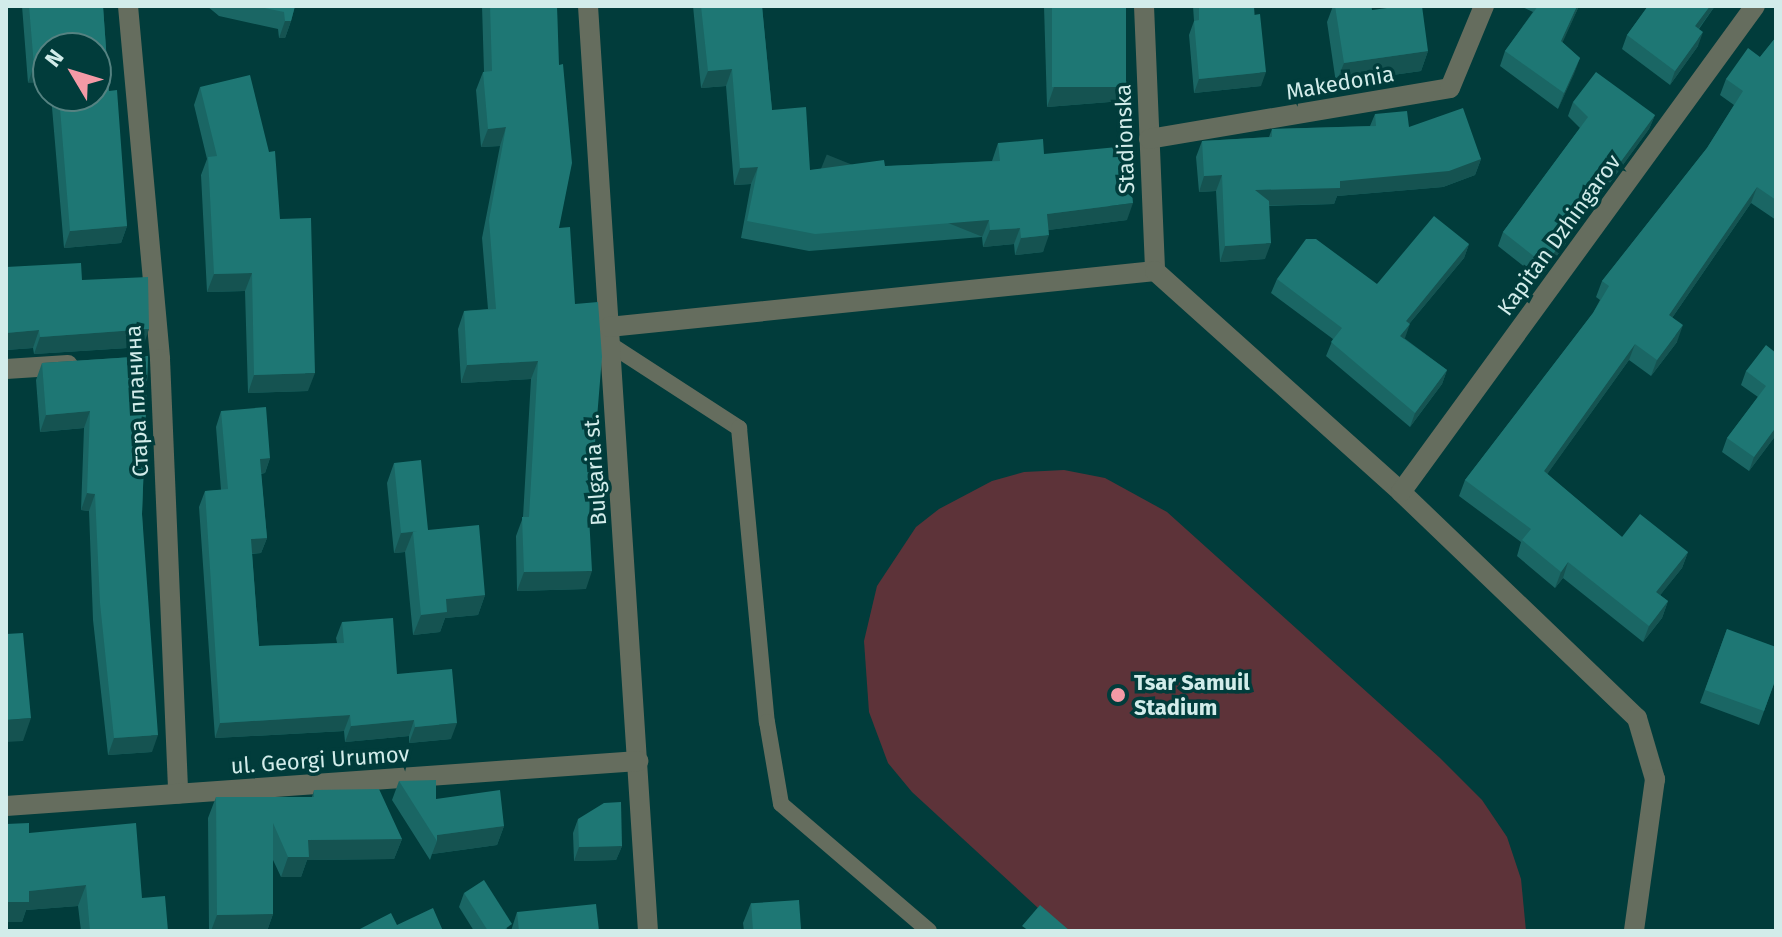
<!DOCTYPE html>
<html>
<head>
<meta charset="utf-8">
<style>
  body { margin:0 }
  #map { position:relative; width:1782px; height:937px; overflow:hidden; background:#013c3b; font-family:"Fira Sans",sans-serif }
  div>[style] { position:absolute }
  .green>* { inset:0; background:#5d3339 }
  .lane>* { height:16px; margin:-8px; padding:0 8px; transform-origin:8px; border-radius:8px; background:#656d5e }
  .street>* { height:20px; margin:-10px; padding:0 10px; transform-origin:10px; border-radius:10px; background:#656d5e }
  .wall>* { inset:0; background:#1a6664 }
  .shaded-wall>* { inset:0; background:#155351; transform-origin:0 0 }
  .building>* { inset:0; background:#1e7774; transform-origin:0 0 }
  .dots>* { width:22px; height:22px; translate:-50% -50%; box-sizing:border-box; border:4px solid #013c3b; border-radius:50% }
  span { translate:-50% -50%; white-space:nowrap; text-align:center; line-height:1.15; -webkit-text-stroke:7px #013c3b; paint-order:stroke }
  .street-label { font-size:22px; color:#d2ecea }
  .poi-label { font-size:22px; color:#d2ecea; font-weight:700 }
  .left { translate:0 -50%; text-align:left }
  .frame { position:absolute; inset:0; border:8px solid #d2ecea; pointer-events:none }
  .north { position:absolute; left:32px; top:32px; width:80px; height:80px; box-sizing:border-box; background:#013c3b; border:2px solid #558281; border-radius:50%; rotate:308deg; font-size:22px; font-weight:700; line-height:32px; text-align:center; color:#d2ecea }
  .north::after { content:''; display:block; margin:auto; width:28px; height:36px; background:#f49aa6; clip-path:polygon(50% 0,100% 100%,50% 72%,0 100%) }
</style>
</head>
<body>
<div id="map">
  <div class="green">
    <i style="clip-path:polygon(1064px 470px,1105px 478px,1167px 512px,1440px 758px,1482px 800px,1507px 837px,1521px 879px,1526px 931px,1063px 931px,912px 792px,888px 763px,869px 712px,864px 641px,877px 586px,916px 527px,939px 509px,992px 481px,1024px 472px)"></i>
  </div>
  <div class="lane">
    <i style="left:611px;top:345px;width:153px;rotate:33deg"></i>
    <i style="left:739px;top:428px;width:295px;rotate:84.6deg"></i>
    <i style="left:767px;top:722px;width:83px;rotate:80.3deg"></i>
    <i style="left:781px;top:804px;width:195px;rotate:40.6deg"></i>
  </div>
  <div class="street">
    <i style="left:128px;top:6px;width:354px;rotate:84.8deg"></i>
    <i style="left:160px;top:359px;width:435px;rotate:87.6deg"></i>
    <i style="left:588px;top:6px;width:927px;rotate:86.29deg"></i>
    <i style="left:1144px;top:6px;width:265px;rotate:87.6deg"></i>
    <i style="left:1149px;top:139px;width:305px;rotate:-9.6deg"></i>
    <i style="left:1450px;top:88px;width:89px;rotate:-67.5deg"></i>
    <i style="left:609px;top:327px;width:549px;rotate:-5.86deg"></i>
    <i style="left:1155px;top:271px;width:331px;rotate:41.9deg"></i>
    <i style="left:1401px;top:492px;width:327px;rotate:43.8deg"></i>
    <i style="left:1637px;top:718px;width:64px;rotate:73.6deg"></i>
    <i style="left:1655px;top:779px;width:153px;rotate:97.9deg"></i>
    <i style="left:6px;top:369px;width:62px;rotate:-3.7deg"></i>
    <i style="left:1401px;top:492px;width:601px;rotate:-53.93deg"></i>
    <i style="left:6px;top:806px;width:634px;rotate:-4.07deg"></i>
  </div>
  <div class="wall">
    <i style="clip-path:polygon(22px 6px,103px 6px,109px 91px,127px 226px,121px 243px,64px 248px,51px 96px,96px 96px,48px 48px,28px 83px)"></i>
    <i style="clip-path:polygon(207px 6px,295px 6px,291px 21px,285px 38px,279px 38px,278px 29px,219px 16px)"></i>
    <i style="clip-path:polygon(482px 6px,557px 6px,559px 228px,589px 516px,586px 589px,517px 591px,516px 536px,523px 517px,531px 379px,461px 383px,458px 329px,464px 311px,488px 309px,482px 238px,500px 146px,481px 147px,476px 90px,483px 72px,484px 72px)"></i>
    <i style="clip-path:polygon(693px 6px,762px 6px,772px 110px,810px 170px,992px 161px,998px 143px,1044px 154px,1127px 220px,1048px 230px,1043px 252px,1015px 255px,1014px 244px,983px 247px,982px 237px,809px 251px,741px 238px,751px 184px,734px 185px,726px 86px,701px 88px)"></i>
    <i style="clip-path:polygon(1044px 6px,1126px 6px,1122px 101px,1047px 107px)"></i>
    <i style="clip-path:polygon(1193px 6px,1254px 6px,1261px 86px,1194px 93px,1189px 35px,1194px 21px)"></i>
    <i style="clip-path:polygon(1333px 6px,1371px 6px,1372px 10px,1428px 51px,1421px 71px,1336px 83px,1327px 22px)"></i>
    <i style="clip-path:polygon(1520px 6px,1579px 6px,1562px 42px,1580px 58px,1558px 109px,1500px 66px,1505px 51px,1533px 12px)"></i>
    <i style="clip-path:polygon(1648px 6px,1715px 6px,1699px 29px,1698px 46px,1670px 85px,1622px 49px,1627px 35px)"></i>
    <i style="clip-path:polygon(1776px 37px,1776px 220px,1751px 203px,1672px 318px,1677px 342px,1651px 376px,1629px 360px,1547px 474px,1622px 537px,1688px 552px,1682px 568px,1660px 595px,1668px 601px,1662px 618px,1643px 642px,1563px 578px,1555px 588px,1517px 556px,1521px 542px,1459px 496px,1465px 480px,1593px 313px,1600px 300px,1596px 297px,1602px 281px,1707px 148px,1734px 105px,1720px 95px,1726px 79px,1760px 57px)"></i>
    <i style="clip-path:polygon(200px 87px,280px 219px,308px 391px,248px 393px,245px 291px,207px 292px,201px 175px,207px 159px,194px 105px)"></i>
    <i style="clip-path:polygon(1573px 102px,1655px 115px,1649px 129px,1540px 279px,1498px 246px,1503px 232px,1580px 128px,1568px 116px)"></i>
    <i style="clip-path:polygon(1375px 114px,1481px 159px,1475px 175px,1443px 187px,1337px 196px,1334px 204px,1269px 206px,1265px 259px,1220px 262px,1216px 191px,1199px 192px,1196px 157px,1202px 141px,1269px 137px,1272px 129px,1370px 126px)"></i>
    <i style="clip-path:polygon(1469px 244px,1464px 258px,1409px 324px,1404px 338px,1447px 370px,1442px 384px,1410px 427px,1326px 356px,1333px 339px,1271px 293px,1277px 279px,1377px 284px)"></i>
    <i style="clip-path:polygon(6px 267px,82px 280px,143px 347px,34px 354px,33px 348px,6px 350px)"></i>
    <i style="clip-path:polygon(1776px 353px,1776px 435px,1749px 471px,1722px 452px,1727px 438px,1758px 397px,1741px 385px,1746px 371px)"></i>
    <i style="clip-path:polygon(148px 356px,142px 514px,152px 752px,108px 755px,93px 620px,89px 511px,81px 510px,84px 428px,40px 432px,36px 380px,42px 363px)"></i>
    <i style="clip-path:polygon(221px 411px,270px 458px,265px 473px,261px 474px,267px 538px,261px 553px,252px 554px,259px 646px,337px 643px,336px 638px,342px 622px,397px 674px,451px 739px,409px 743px,409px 736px,345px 742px,344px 731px,215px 738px,199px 507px,205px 491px,221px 490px,216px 427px)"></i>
    <i style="clip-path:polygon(394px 463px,428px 530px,485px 595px,478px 615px,445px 618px,440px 632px,413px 635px,405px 552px,394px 553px,387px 483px)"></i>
    <i style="clip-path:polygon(1727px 629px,1776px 678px,1759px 725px,1700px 703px)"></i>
    <i style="clip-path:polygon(399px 781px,436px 799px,504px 826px,497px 845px,432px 854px,430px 860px,392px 800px)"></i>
    <i style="clip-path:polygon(314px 790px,402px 839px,394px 859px,307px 860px,301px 877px,281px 877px,273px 860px,273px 914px,267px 931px,209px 931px,208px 818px,216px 797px,312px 797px)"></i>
    <i style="clip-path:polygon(578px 819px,622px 846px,616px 860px,574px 861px,573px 833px)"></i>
    <i style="clip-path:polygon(6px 824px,29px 833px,168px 931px,81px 931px,78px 906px,26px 910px,22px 922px,6px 922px)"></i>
    <i style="clip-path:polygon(464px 893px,510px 931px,474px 931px,459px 907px)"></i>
    <i style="clip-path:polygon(751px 903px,801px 931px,744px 931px,743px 923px)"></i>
    <i style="clip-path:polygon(517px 912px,599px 931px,511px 931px)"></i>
  </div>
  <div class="shaded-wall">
    <i style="clip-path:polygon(1577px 6px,1579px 6px,1556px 57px,1561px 41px)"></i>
    <i style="clip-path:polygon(1710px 6px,1715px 6px,1690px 40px,1695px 26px)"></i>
    <i style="clip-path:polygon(285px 21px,291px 21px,285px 38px,279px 38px)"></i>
    <i style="clip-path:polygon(1703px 32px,1698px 46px,1670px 85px,1675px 71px)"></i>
    <i style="clip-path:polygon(1428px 51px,1421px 71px,1336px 83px,1344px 63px)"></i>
    <i style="clip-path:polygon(1580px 58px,1574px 74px,1558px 109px,1564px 93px)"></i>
    <i style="clip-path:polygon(48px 65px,48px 82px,28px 83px,34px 66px)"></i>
    <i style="clip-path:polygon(732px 69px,726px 86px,701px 88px,708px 71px)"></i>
    <i style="clip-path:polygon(1266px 72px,1261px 86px,1194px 93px,1199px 79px)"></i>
    <i style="clip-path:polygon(1129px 81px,1122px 101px,1047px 107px,1054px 87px)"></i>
    <i style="clip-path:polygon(1655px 115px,1649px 129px,1540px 279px,1545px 265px)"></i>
    <i style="clip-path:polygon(506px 127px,500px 146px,481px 147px,488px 129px)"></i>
    <i style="clip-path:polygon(1481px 159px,1475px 175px,1443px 187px,1337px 196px,1334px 204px,1249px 206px,1255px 190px,1340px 181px)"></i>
    <i style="clip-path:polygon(758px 167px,751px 184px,734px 185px,740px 168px)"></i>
    <i style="clip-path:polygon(1222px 175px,1216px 191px,1199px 192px,1204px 176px)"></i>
    <i style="clip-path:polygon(1757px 187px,1751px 203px,1663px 331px,1669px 315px)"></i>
    <i style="clip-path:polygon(1133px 203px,1127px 220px,1041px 231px,1047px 214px)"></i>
    <i style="left:989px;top:220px;width:18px;height:175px;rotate:112deg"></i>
    <i style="clip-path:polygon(127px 226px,121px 243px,64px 248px,70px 231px)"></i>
    <i style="clip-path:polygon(1020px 228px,1014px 244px,983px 247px,990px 230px)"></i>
    <i style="clip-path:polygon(1049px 235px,1043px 252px,1015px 255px,1021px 238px)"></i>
    <i style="clip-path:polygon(1271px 243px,1265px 259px,1220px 262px,1225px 246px)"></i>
    <i style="clip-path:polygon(1469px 244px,1464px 258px,1400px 335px,1406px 321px)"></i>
    <i style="clip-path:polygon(252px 273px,245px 291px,207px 292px,214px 274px)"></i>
    <i style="clip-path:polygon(1410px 324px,1405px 338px,1395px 349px,1400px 336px)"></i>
    <i style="clip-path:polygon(1683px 325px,1677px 342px,1651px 376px,1657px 360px)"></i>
    <i style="clip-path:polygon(149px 329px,143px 347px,34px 354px,40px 337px)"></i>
    <i style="clip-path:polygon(39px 330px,33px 348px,6px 350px,6px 333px)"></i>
    <i style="clip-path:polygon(1635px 344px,1629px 360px,1538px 487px,1544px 471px)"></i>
    <i style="clip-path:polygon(538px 361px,531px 379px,461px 383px,467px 365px)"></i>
    <i style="clip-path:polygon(1447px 370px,1442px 384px,1410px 427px,1415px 413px)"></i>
    <i style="clip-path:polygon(315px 373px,308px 391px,248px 393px,254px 375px)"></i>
    <i style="clip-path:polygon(90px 411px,84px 428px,40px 432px,46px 415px)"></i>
    <i style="clip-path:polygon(1776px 427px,1776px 435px,1749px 471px,1754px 457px)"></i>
    <i style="clip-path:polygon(270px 458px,265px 473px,254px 474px,260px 459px)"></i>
    <i style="clip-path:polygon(87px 493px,95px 494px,89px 511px,81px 510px)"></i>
    <i style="clip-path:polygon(413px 532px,405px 552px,394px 553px,401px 533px)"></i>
    <i style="clip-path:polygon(267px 538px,261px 553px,245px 554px,251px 539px)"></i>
    <i style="clip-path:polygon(1688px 552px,1682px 568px,1650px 608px,1656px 592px)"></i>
    <i style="clip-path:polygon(1568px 562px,1563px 578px,1555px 588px,1561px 572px)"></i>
    <i style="clip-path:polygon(592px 571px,586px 589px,517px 591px,524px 572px)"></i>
    <i style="clip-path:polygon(485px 595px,478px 615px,445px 618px,440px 632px,413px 635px,421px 615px,446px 599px)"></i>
    <i style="clip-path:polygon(1668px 601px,1662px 618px,1643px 642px,1649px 626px)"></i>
    <i style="clip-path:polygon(350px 715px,344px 731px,215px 738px,220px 723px)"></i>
    <i style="clip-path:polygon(31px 718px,23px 741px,6px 742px,6px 720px)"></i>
    <i style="clip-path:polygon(414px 720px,409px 736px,345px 742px,351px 726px)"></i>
    <i style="clip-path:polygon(457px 723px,451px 739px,409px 743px,415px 727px)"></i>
    <i style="clip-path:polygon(158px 735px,152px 752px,108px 755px,114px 738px)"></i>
    <i style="clip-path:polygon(504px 826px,497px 845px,432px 854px,437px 841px,437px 835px)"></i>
    <i style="clip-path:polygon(402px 839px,394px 859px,307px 860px,301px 877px,281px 877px,288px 857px,308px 840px)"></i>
    <i style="clip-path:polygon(622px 846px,616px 860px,574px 861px,579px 847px)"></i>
    <i style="clip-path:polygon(86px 885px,78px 906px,26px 910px,22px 922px,6px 922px,6px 902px,29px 891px)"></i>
    <i style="clip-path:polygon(273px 914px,267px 931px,211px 931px,217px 915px)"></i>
  </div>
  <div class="building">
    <i style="clip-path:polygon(29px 6px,103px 6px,109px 91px,117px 90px,127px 226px,70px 231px,59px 96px,96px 96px,96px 48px,48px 48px,48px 65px,34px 66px)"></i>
    <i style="clip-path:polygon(255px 6px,295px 6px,291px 21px,285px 21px,284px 12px)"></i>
    <i style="clip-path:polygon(490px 6px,557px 6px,559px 65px,563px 64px,572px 163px,559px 228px,570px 227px,575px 304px,598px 302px,602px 357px,589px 516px,592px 571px,524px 572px,522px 517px,529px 517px,538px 361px,467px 365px,464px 311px,496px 309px,489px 220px,506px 127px,488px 129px,483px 72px,492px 71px)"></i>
    <i style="clip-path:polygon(701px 6px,762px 6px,772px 110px,806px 107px,810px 170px,884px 160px,885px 166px,1000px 161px,998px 143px,1043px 139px,1044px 154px,1128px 146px,1133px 203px,1047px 214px,1049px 235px,1021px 238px,1020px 228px,990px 230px,989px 220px,815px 234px,747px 221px,758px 167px,740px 168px,732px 69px,708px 71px)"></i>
    <i style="left:1052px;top:6px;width:74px;height:81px"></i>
    <i style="clip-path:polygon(1199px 6px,1254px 6px,1254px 15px,1260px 14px,1266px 72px,1199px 79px,1194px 21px,1199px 20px)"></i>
    <i style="clip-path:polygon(1335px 6px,1371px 6px,1372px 10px,1402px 6px,1422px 6px,1428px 51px,1344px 63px)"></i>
    <i style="clip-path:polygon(1538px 6px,1577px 6px,1561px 41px,1580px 58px,1564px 93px,1505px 51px)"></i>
    <i style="clip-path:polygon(1648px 6px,1710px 6px,1695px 26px,1703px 32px,1675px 71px,1627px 35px)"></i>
    <i style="clip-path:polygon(1776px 37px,1776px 200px,1757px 187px,1669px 315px,1683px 325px,1657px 360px,1635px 344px,1544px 471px,1622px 537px,1640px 514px,1688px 552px,1656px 592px,1668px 601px,1649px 626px,1568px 562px,1561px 572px,1522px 540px,1531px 529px,1465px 480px,1593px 313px,1609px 286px,1602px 281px,1707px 148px,1743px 91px,1726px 79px,1748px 48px,1760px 57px)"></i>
    <i style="clip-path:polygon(1596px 72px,1655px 115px,1545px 265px,1503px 232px,1588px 117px,1573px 102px)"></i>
    <i style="clip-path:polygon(250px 75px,269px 152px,275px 151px,280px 219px,311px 218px,315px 373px,254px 375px,252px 273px,214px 274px,208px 157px,217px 156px,200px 87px)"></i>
    <i style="clip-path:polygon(1463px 108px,1481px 159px,1449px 171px,1340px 181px,1340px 188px,1255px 190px,1269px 201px,1271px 243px,1225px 246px,1222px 175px,1204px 176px,1202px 141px,1272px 137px,1272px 129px,1376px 126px,1375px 114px,1407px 111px,1409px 127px)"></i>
    <i style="clip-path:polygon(1434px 216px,1469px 244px,1406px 321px,1410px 324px,1400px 336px,1447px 370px,1415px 413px,1331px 342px,1342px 328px,1277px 279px,1306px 239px,1316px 239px,1377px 284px)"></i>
    <i style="clip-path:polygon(81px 263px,82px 280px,148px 277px,149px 329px,40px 337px,39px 330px,6px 333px,6px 267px)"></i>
    <i style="clip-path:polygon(1766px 345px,1776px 353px,1776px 427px,1754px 457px,1727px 438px,1766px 386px,1746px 371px)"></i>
    <i style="clip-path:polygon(148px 356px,142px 514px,158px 735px,114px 738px,100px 603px,95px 494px,87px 493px,90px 411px,46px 415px,42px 363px)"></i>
    <i style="clip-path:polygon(266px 407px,270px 458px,260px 459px,267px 538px,251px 539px,259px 646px,344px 643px,342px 622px,393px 618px,397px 674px,452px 669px,457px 723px,415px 727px,414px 720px,351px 726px,350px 715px,220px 723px,205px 491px,228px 489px,221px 411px)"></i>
    <i style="clip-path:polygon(421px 460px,428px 530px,479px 525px,485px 595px,446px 599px,447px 612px,421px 615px,413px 532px,417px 531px,401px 533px,394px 463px)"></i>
    <i style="clip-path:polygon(1727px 629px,1776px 647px,1776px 678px,1764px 711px,1705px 690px)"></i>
    <i style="clip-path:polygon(23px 633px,31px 718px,6px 720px,6px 634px)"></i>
    <i style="clip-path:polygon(436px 780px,436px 799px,500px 790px,504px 826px,437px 835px,437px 841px,399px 781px)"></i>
    <i style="clip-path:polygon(379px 789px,402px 839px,308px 840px,309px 857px,288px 857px,273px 823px,273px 914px,217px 915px,216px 797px,314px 797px,314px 790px)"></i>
    <i style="clip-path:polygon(621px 802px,622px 846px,579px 847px,578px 819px,604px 803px)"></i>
    <i style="clip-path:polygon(29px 823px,29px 833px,136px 823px,142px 898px,165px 896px,168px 931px,90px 931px,86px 885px,29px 891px,29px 902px,6px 902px,6px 824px)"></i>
    <i style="clip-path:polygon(484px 880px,512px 924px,502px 931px,488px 931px,464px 893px)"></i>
    <i style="left:799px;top:900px;width:31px;height:48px;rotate:86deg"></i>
    <i style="clip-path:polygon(596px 904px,599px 931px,519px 931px,517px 912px)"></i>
    <i style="clip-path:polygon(1040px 905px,1070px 931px,1029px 931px,1022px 926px)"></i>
    <i style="clip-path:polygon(433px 908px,443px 931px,356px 931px,391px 913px,397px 925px)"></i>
  </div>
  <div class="dots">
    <i style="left:1118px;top:695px;background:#f49aa6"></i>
  </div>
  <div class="street-label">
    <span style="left:1340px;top:83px;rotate:-10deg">Makedonia</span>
    <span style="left:1125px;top:139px;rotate:-92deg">Stadionska</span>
    <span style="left:1559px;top:235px;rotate:-54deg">Kapitan Dzhingarov</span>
    <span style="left:137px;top:401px;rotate:-93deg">Стара планина</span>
    <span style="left:595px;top:470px;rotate:-94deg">Bulgaria st.</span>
    <span style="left:320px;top:760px;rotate:-4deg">ul. Georgi Urumov</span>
  </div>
  <div class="poi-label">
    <span class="left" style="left:1134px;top:695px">Tsar Samuil<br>Stadium</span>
  </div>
  <div class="frame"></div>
  <div class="north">N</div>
</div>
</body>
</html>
